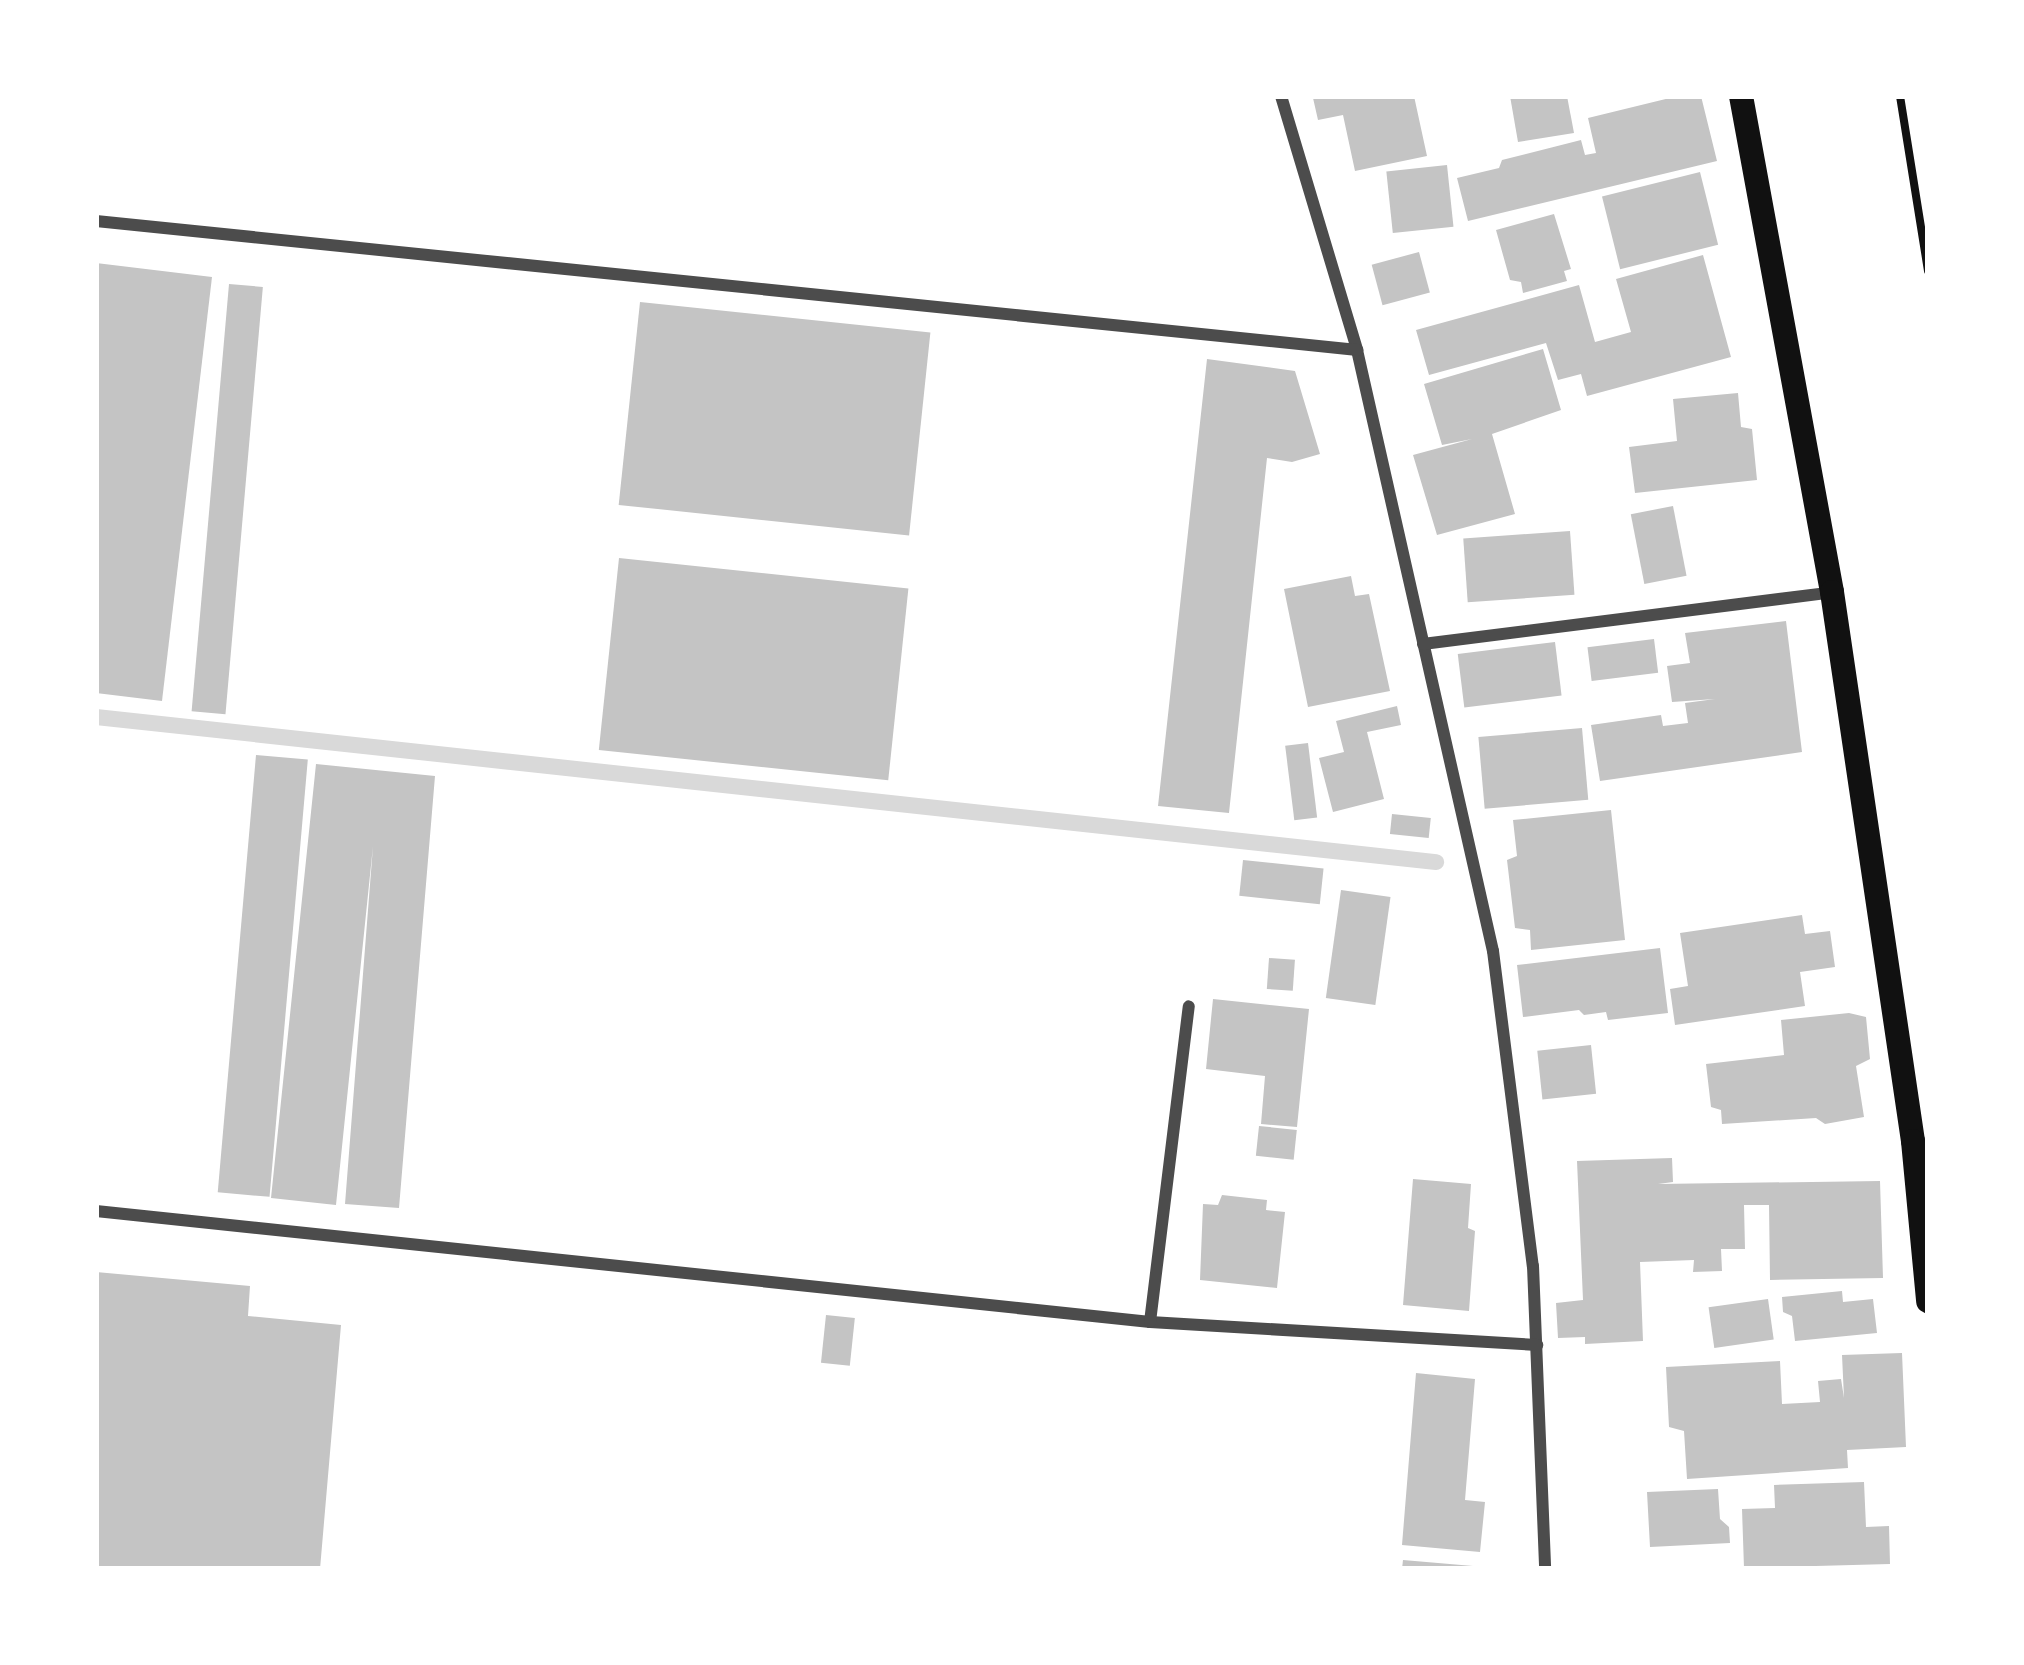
<!DOCTYPE html>
<html>
<head>
<meta charset="utf-8">
<style>
  body { margin:0 }
  #map { position:relative; width:2024px; height:1665px; overflow:hidden; background:#fff; font-family:Cabin,sans-serif }
  div>[style] { position:absolute }
  .stream>* { height:16px; margin:-8px; padding:0 8px; transform-origin:8px; border-radius:8px; background:#d9d9d9 }
  .building>* { inset:0; background:#c4c4c4; transform-origin:0 0 }
  .path>* { height:8px; margin:-4px; padding:0 4px; transform-origin:4px; border-radius:4px; background:#111 }
  .minor>* { height:12px; margin:-6px; padding:0 6px; transform-origin:6px; border-radius:6px; background:#4c4c4c }
  .secondary>* { height:24px; margin:-12px; padding:0 12px; transform-origin:12px; border-radius:12px; background:#111 }
  span { translate:-50% -50%; white-space:nowrap; text-align:center; line-height:1.15; -webkit-text-stroke:10px #fff; paint-order:stroke }
  .frame { position:absolute; inset:0; border:99px solid #fff; pointer-events:none }
</style>
</head>
<body>
<div id="map">
  <div class="stream">
    <i style="left:96px;top:717px;width:1348px;rotate:6.18deg"></i>
  </div>
  <div class="building">
    <i style="clip-path:polygon(1322px 96px,1414px 96px,1427px 156px,1355px 171px,1343px 115px,1318px 120px,1313px 98px)"></i>
    <i style="clip-path:polygon(1510px 96px,1567px 96px,1574px 133px,1518px 142px)"></i>
    <i style="clip-path:polygon(1678px 96px,1701px 96px,1717px 161px,1468px 221px,1457px 178px,1499px 168px,1502px 160px,1581px 140px,1585px 155px,1596px 153px,1588px 118px)"></i>
    <i style="left:1447px;top:165px;width:62px;height:61px;rotate:84deg"></i>
    <i style="left:1700px;top:172px;width:75px;height:101px;rotate:76deg"></i>
    <i style="clip-path:polygon(1554px 214px,1571px 269px,1564px 271px,1567px 281px,1523px 293px,1521px 282px,1510px 280px,1496px 230px)"></i>
    <i style="left:1419px;top:252px;width:42px;height:49px;rotate:75deg"></i>
    <i style="clip-path:polygon(1703px 255px,1731px 357px,1587px 396px,1581px 374px,1558px 380px,1546px 343px,1429px 375px,1416px 330px,1579px 285px,1595px 342px,1631px 332px,1616px 279px)"></i>
    <i style="clip-path:polygon(96px 263px,212px 277px,162px 701px,96px 693px)"></i>
    <i style="left:229px;top:284px;width:34px;height:429px;rotate:5deg"></i>
    <i style="left:640px;top:302px;width:292px;height:204px;rotate:6deg"></i>
    <i style="clip-path:polygon(1543px 349px,1561px 410px,1492px 434px,1515px 514px,1437px 535px,1413px 455px,1472px 439px,1442px 445px,1424px 384px)"></i>
    <i style="clip-path:polygon(1207px 359px,1295px 371px,1320px 454px,1292px 462px,1267px 458px,1229px 813px,1158px 806px)"></i>
    <i style="clip-path:polygon(1738px 393px,1741px 427px,1752px 429px,1757px 480px,1635px 493px,1629px 447px,1677px 441px,1673px 399px)"></i>
    <i style="left:1673px;top:506px;width:71px;height:43px;rotate:79deg"></i>
    <i style="left:1570px;top:531px;width:64px;height:107px;rotate:86deg"></i>
    <i style="left:619px;top:558px;width:291px;height:193px;rotate:6deg"></i>
    <i style="clip-path:polygon(1351px 576px,1355px 596px,1369px 594px,1390px 691px,1308px 707px,1284px 589px)"></i>
    <i style="clip-path:polygon(1786px 621px,1802px 752px,1600px 781px,1591px 725px,1661px 715px,1663px 726px,1688px 723px,1685px 703px,1715px 699px,1672px 702px,1667px 666px,1690px 663px,1685px 633px)"></i>
    <i style="left:1654px;top:639px;width:34px;height:67px;rotate:83deg"></i>
    <i style="left:1555px;top:642px;width:54px;height:98px;rotate:83deg"></i>
    <i style="clip-path:polygon(1397px 706px,1401px 725px,1367px 732px,1384px 799px,1333px 812px,1319px 758px,1344px 752px,1336px 721px)"></i>
    <i style="left:1582px;top:728px;width:72px;height:104px;rotate:85deg"></i>
    <i style="left:1308px;top:743px;width:75px;height:23px;rotate:83deg"></i>
    <i style="left:256px;top:755px;width:52px;height:439px;rotate:5deg"></i>
    <i style="clip-path:polygon(316px 764px,435px 776px,399px 1208px,345px 1204px,373px 846px,336px 1205px,271px 1198px)"></i>
    <i style="clip-path:polygon(1611px 810px,1625px 940px,1531px 950px,1530px 930px,1515px 928px,1507px 860px,1517px 856px,1513px 820px)"></i>
    <i style="left:1392px;top:814px;width:39px;height:20px;rotate:6deg"></i>
    <i style="left:1243px;top:860px;width:81px;height:36px;rotate:6deg"></i>
    <i style="left:1341px;top:890px;width:50px;height:109px;rotate:8deg"></i>
    <i style="clip-path:polygon(1802px 915px,1805px 934px,1830px 931px,1835px 967px,1800px 972px,1805px 1006px,1675px 1025px,1670px 989px,1688px 986px,1680px 933px)"></i>
    <i style="clip-path:polygon(1660px 948px,1668px 1013px,1608px 1020px,1606px 1012px,1584px 1015px,1579px 1010px,1523px 1017px,1517px 965px)"></i>
    <i style="left:1269px;top:958px;width:26px;height:31px;rotate:4deg"></i>
    <i style="clip-path:polygon(1213px 999px,1309px 1009px,1297px 1127px,1261px 1124px,1265px 1076px,1206px 1069px)"></i>
    <i style="clip-path:polygon(1849px 1013px,1866px 1017px,1870px 1059px,1856px 1066px,1864px 1117px,1825px 1124px,1816px 1118px,1722px 1124px,1721px 1110px,1711px 1107px,1706px 1064px,1784px 1055px,1781px 1020px)"></i>
    <i style="left:1591px;top:1045px;width:49px;height:54px;rotate:84deg"></i>
    <i style="left:1259px;top:1126px;width:38px;height:30px;rotate:6deg"></i>
    <i style="clip-path:polygon(1672px 1158px,1673px 1182px,1658px 1184px,1880px 1181px,1883px 1278px,1770px 1280px,1769px 1205px,1744px 1205px,1745px 1249px,1721px 1249px,1722px 1271px,1693px 1272px,1694px 1260px,1640px 1262px,1643px 1341px,1585px 1344px,1585px 1337px,1558px 1338px,1556px 1303px,1583px 1300px,1577px 1161px)"></i>
    <i style="clip-path:polygon(1413px 1179px,1471px 1184px,1468px 1228px,1475px 1231px,1469px 1311px,1403px 1305px)"></i>
    <i style="clip-path:polygon(1222px 1195px,1267px 1200px,1266px 1210px,1285px 1212px,1277px 1288px,1200px 1280px,1203px 1204px,1218px 1205px)"></i>
    <i style="clip-path:polygon(96px 1272px,250px 1286px,248px 1316px,341px 1325px,320px 1569px,96px 1569px)"></i>
    <i style="clip-path:polygon(1842px 1291px,1843px 1302px,1873px 1299px,1877px 1333px,1795px 1341px,1792px 1316px,1783px 1312px,1782px 1297px)"></i>
    <i style="left:1768px;top:1299px;width:41px;height:60px;rotate:82deg"></i>
    <i style="left:826px;top:1315px;width:29px;height:48px;rotate:6deg"></i>
    <i style="clip-path:polygon(1902px 1353px,1906px 1447px,1847px 1450px,1848px 1468px,1687px 1479px,1684px 1431px,1669px 1427px,1666px 1367px,1780px 1361px,1782px 1404px,1820px 1402px,1818px 1381px,1841px 1379px,1844px 1398px,1842px 1355px)"></i>
    <i style="clip-path:polygon(1416px 1373px,1475px 1379px,1465px 1500px,1485px 1502px,1480px 1552px,1402px 1545px)"></i>
    <i style="clip-path:polygon(1864px 1482px,1866px 1527px,1889px 1526px,1890px 1564px,1744px 1568px,1742px 1509px,1775px 1508px,1774px 1485px)"></i>
    <i style="clip-path:polygon(1718px 1489px,1720px 1519px,1729px 1527px,1730px 1543px,1650px 1547px,1647px 1492px)"></i>
    <i style="clip-path:polygon(1403px 1560px,1473px 1566px,1472px 1569px,1402px 1569px)"></i>
  </div>
  <div class="path">
    <i style="left:1900px;top:96px;width:177px;rotate:80.9deg"></i>
  </div>
  <div class="minor">
    <i style="left:1281px;top:96px;width:265px;rotate:73.3deg"></i>
    <i style="left:1357px;top:350px;width:616px;rotate:77.25deg"></i>
    <i style="left:1493px;top:951px;width:318px;rotate:82.8deg"></i>
    <i style="left:1533px;top:1266px;width:303px;rotate:87.7deg"></i>
    <i style="left:96px;top:221px;width:1268px;rotate:5.84deg"></i>
    <i style="left:1423px;top:644px;width:412px;rotate:-7.2deg"></i>
    <i style="left:96px;top:1211px;width:1060px;rotate:6.01deg"></i>
    <i style="left:1150px;top:1322px;width:388px;rotate:3.4deg"></i>
    <i style="left:1150px;top:1322px;width:318px;rotate:-83deg"></i>
  </div>
  <div class="secondary">
    <i style="left:1741px;top:96px;width:504px;rotate:79.6deg"></i>
    <i style="left:1832px;top:592px;width:555px;rotate:81.61deg"></i>
    <i style="left:1913px;top:1141px;width:161px;rotate:84.6deg"></i>
  </div>
  <div class="frame"></div>
</div>
</body>
</html>
